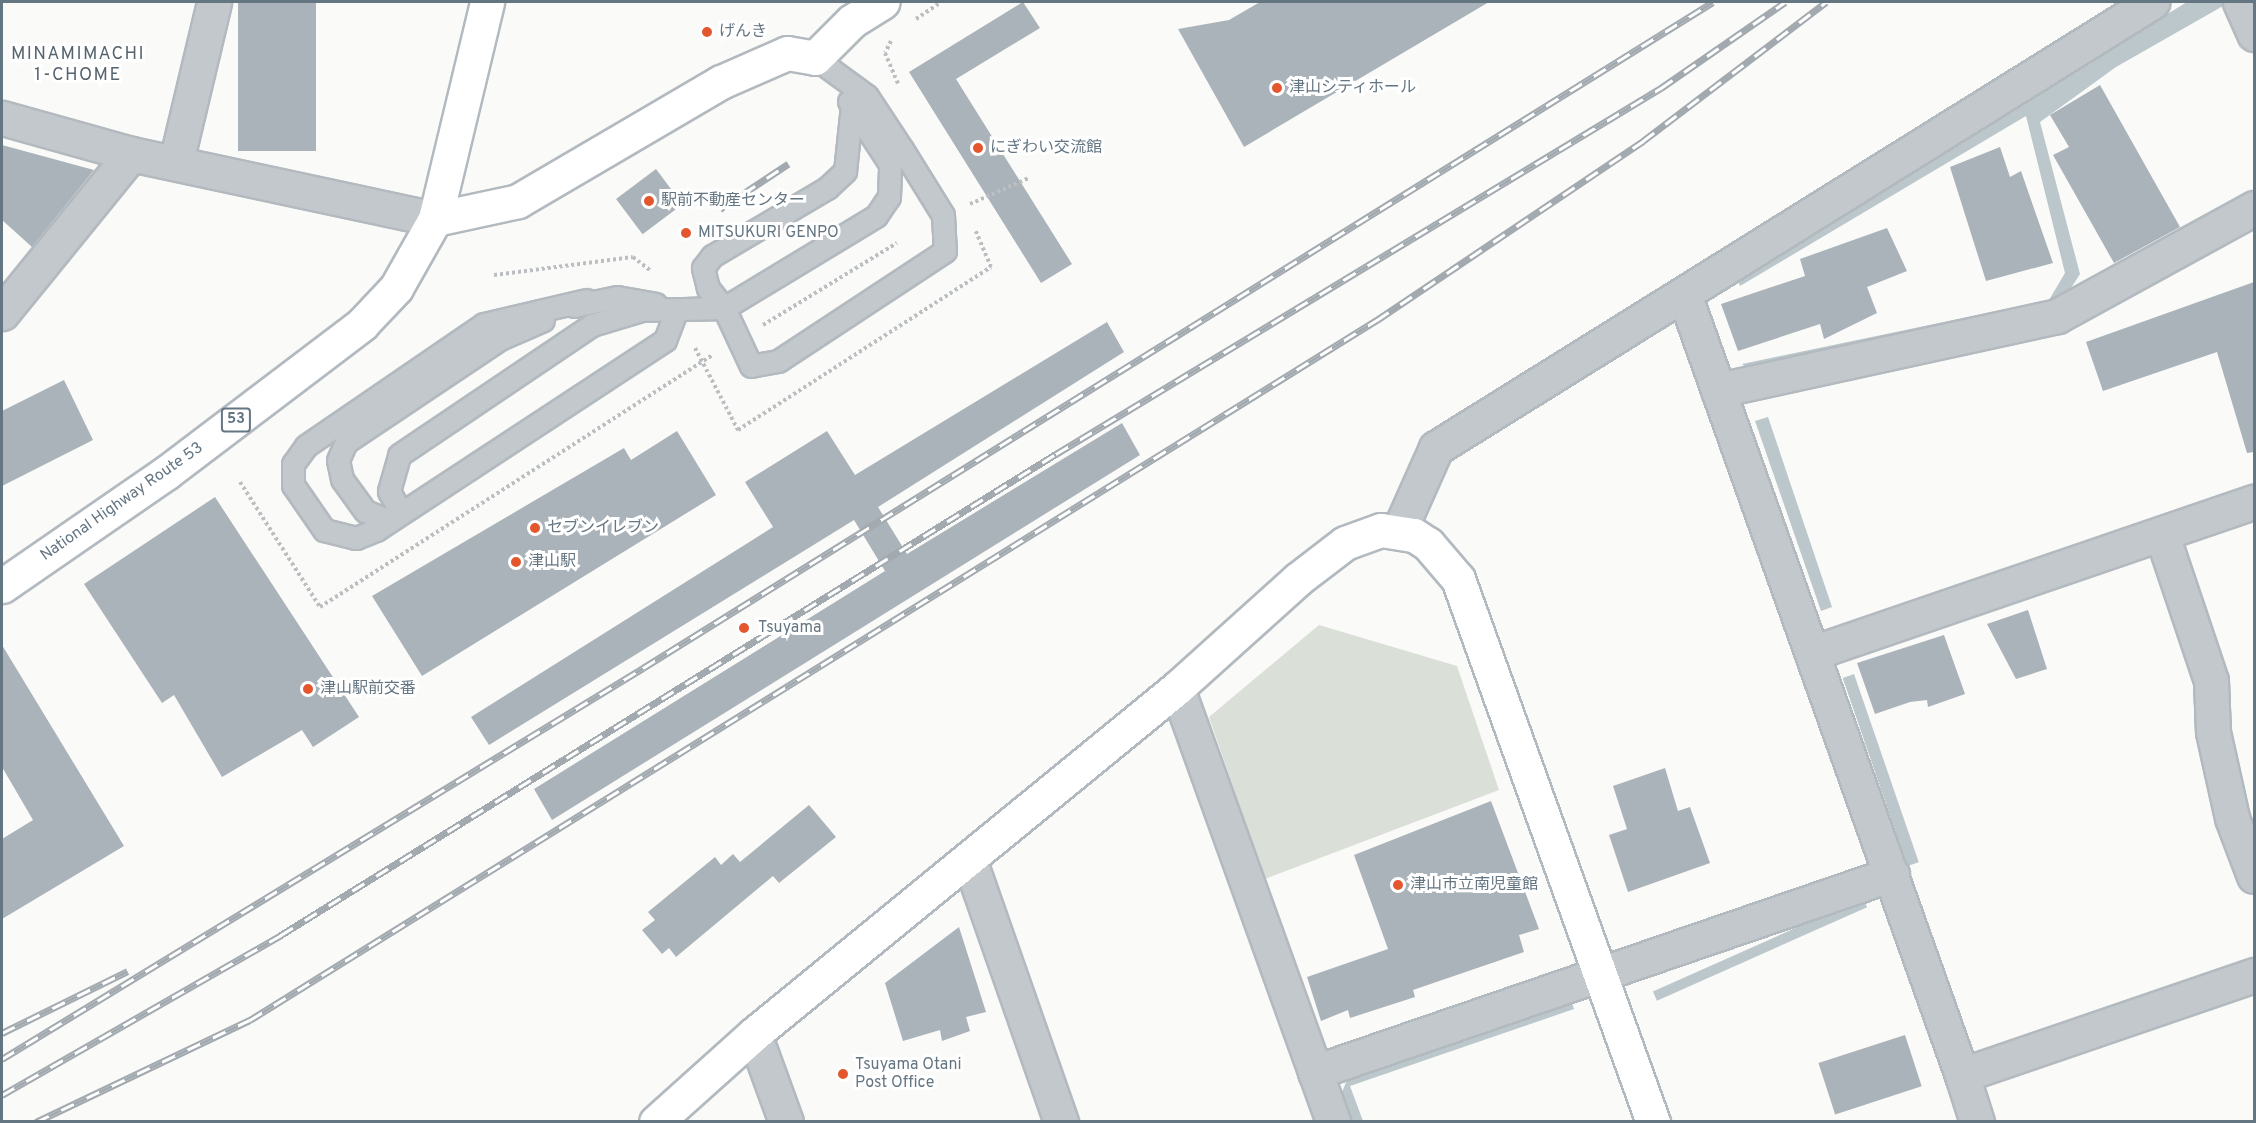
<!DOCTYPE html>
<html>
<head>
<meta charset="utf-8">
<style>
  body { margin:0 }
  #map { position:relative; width:2256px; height:1123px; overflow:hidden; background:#fafaf8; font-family:Overpass,"Noto Sans JP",sans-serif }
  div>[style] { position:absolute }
  .green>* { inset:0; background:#dadfd7 }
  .water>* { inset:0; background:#bbc7cb; transform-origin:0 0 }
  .building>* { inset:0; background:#aab3b9; transform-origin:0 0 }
  .path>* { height:4px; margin-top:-2px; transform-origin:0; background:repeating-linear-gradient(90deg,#bbbfc2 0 3px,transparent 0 6px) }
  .roads { filter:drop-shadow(2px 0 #b3babf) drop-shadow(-2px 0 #b3babf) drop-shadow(0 2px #b3babf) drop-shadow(0 -2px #b3babf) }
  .lane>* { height:21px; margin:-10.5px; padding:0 10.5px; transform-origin:10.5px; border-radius:10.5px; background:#c3c8cc }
  .street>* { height:33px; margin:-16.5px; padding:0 16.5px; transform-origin:16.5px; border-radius:16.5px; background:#c3c8cc }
  .secondary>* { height:33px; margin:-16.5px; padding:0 16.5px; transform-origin:16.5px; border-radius:16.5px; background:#fff }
  .highway>* { height:33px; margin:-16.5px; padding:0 16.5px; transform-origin:16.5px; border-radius:16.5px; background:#fff }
  .rail>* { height:7px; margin-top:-3.5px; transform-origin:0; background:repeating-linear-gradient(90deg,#fff 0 14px,#a2aab0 0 28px); box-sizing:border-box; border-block:2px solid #a2aab0 }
  .dots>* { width:16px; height:16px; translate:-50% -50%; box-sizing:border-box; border:3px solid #fff; border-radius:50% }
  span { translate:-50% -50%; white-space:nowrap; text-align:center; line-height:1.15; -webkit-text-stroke:6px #fff; paint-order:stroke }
  .shield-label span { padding:2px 4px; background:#fff; border:2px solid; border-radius:4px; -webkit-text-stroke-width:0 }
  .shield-label { font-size:15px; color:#657683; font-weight:700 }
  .poi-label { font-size:16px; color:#657683 }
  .left { translate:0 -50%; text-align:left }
  .street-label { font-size:16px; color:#657683 }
  .neighbourhood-label { font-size:18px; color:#57646e; letter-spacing:1.5px }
  .frame { position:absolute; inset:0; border:3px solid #657683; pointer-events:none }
</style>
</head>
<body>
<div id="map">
  <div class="green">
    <i style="clip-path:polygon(1319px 625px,1457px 666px,1499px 790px,1265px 879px,1209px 717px)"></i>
  </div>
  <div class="water">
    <i style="clip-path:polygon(2187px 2px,2230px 2px,2116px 67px,2040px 122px,2080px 274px,2055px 313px,1756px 376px,1742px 364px,2049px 300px,2065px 273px,2026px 116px,1740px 286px,1737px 278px)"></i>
    <i style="clip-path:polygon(1768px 417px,1832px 607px,1821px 611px,1755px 421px)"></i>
    <i style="left:1854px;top:674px;width:199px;height:12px;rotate:71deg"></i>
    <i style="left:1863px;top:898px;width:10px;height:230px;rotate:66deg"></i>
    <i style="clip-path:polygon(1571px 1000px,1574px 1009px,1350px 1086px,1363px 1121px,1351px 1121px,1341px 1095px,1348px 1077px)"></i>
  </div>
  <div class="building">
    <i style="left:238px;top:2px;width:78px;height:149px"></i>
    <i style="clip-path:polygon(1023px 2px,1040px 28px,956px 79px,1072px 264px,1041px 283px,909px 72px)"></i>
    <i style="clip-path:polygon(1260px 2px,1489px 2px,1244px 147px,1178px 29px,1229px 20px)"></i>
    <i style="clip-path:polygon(2100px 85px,2180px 227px,2114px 263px,2053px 155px,2069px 147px,2050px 115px)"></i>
    <i style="clip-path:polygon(2px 145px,94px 170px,32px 247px,2px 220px)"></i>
    <i style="clip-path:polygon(2000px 147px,2010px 177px,2021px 171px,2053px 263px,1986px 281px,1950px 167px)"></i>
    <i style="left:656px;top:169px;width:44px;height:50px;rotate:53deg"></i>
    <i style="clip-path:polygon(1887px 228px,1907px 271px,1867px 287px,1877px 313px,1824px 339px,1820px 324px,1738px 351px,1721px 304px,1805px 276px,1800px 259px)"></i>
    <i style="clip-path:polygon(2254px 282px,2254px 452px,2247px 453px,2217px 352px,2103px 391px,2086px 342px)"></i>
    <i style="clip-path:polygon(1107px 322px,1124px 352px,878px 507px,907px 554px,1122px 423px,1140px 455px,552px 820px,534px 789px,885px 571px,854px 520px,489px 745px,471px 717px,773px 527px,745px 482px,827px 431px,855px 475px)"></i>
    <i style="clip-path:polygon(64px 380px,93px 440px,2px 486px,2px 411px)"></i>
    <i style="clip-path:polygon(677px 431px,716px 495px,422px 676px,372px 596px,624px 448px,631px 460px)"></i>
    <i style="clip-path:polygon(215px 497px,359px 717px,313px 747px,302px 730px,222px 777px,174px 695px,162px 703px,84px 584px)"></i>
    <i style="clip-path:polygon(2028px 610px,2047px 669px,2016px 679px,1987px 624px)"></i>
    <i style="clip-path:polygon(1944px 635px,1965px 694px,1928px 707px,1927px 700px,1910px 702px,1875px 714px,1857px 663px)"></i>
    <i style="clip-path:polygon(2px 645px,124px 846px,2px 919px,2px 839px,33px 820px,2px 767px)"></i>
    <i style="clip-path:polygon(1665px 768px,1678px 811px,1690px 807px,1710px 863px,1628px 892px,1609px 835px,1627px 829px,1613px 786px)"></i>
    <i style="clip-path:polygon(1491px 801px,1539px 929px,1519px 935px,1524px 952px,1413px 990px,1415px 997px,1350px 1018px,1348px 1010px,1321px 1021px,1307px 977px,1388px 949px,1354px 855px)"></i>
    <i style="clip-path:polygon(809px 805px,836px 837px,779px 883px,773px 876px,676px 957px,669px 948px,662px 954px,642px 930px,655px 920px,648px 912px,715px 857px,721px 865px,733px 854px,740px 862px)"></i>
    <i style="clip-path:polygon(959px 927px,986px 1012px,966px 1017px,970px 1031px,942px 1041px,940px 1030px,903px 1041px,885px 983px)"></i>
    <i style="left:1905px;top:1035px;width:54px;height:91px;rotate:72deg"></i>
  </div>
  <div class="path">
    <i style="left:916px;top:19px;width:30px;rotate:-34deg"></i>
    <i style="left:891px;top:41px;width:13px;rotate:117deg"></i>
    <i style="left:885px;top:53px;width:34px;rotate:67deg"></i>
    <i style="left:970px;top:204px;width:64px;rotate:-23.8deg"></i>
    <i style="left:494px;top:275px;width:140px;rotate:-7.4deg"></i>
    <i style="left:633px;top:257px;width:23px;rotate:38deg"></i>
    <i style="left:763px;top:325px;width:157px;rotate:-31.5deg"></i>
    <i style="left:695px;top:348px;width:93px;rotate:62.3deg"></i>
    <i style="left:738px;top:430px;width:301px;rotate:-32.8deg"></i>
    <i style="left:991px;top:267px;width:39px;rotate:-113deg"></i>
    <i style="left:240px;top:482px;width:148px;rotate:57.4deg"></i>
    <i style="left:320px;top:607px;width:466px;rotate:-32.7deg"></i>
  </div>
  <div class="roads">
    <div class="lane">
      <i style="left:815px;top:58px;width:64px;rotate:36.2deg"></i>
      <i style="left:867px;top:96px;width:64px;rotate:56.6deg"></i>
      <i style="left:902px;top:149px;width:78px;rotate:58.2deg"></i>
      <i style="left:943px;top:215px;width:36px;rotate:87deg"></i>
      <i style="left:945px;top:251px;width:200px;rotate:146.6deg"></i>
      <i style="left:778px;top:361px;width:27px;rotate:170deg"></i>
      <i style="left:751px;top:366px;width:64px;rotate:-115deg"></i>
      <i style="left:724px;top:308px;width:26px;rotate:-129deg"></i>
      <i style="left:708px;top:288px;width:21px;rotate:-104deg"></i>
      <i style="left:703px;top:268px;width:15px;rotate:-53deg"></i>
      <i style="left:712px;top:256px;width:134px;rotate:-30.6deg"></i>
      <i style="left:827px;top:188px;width:25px;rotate:-43deg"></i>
      <i style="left:845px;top:171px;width:66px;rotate:-83.9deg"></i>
      <i style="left:586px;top:300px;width:105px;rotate:166.8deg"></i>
      <i style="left:484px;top:324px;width:216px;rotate:145.6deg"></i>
      <i style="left:306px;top:446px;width:22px;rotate:126deg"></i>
      <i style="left:293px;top:464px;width:21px;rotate:90deg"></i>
      <i style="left:293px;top:485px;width:55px;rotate:55.4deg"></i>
      <i style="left:324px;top:530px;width:33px;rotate:14deg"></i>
      <i style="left:356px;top:538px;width:22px;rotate:-22deg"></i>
      <i style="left:376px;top:530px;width:346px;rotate:-33.3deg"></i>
      <i style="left:665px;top:340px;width:33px;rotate:-69deg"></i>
      <i style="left:574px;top:306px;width:44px;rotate:-11.8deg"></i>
      <i style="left:617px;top:297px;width:39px;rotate:10deg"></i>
      <i style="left:401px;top:513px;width:25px;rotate:-119deg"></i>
      <i style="left:389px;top:491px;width:37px;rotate:-74deg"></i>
      <i style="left:399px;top:455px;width:233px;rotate:-34deg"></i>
      <i style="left:592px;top:325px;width:52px;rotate:-16.7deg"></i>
      <i style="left:642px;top:310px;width:82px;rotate:-1.4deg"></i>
      <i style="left:724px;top:308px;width:178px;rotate:-31.2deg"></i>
      <i style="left:876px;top:216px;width:23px;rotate:-56deg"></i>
      <i style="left:889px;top:197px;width:33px;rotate:-88deg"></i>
      <i style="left:890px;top:164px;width:75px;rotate:-123.1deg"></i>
      <i style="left:389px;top:521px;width:26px;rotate:-157deg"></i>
      <i style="left:365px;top:511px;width:39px;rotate:-126deg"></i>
      <i style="left:342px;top:479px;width:19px;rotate:-102deg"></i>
      <i style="left:338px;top:460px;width:20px;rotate:-66deg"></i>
      <i style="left:346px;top:442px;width:185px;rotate:-33.8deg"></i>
      <i style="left:500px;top:339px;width:47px;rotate:-23.8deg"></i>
    </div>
    <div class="street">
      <i style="left:2240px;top:2px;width:35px;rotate:66deg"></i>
      <i style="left:2px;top:118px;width:134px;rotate:15.6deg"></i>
      <i style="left:131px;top:154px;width:311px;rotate:12.1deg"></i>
      <i style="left:176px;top:162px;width:164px;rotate:-76.6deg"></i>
      <i style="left:1684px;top:294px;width:829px;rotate:70.41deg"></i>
      <i style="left:1962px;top:1075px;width:309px;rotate:-18.9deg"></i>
      <i style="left:2px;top:313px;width:205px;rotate:-50.9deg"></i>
      <i style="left:1718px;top:390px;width:347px;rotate:-12.3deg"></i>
      <i style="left:2057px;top:316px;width:225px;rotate:-28.7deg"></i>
      <i style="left:1399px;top:531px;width:91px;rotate:-66deg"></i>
      <i style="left:1436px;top:448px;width:844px;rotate:-31.92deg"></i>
      <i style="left:2162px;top:535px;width:154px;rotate:71.4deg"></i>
      <i style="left:2211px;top:681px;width:51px;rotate:87.8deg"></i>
      <i style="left:2213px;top:732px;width:88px;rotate:77.5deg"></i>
      <i style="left:2232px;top:818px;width:62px;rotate:69.2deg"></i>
      <i style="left:1812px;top:653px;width:467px;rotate:-18.9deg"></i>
      <i style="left:1177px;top:688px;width:461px;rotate:70.2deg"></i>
      <i style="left:969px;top:859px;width:279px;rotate:70.7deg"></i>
      <i style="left:754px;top:1034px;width:94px;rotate:70deg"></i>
      <i style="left:1315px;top:1072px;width:610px;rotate:-18.94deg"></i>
      <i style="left:1962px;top:1075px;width:49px;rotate:72.3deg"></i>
    </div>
    <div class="secondary">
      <i style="left:435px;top:219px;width:85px;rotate:-12.2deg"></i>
      <i style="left:518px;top:201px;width:235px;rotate:-30.4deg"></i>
      <i style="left:721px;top:82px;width:72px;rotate:-23.7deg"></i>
      <i style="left:787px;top:53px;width:28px;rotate:10deg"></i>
      <i style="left:815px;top:58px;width:52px;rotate:-45deg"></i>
      <i style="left:852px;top:21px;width:36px;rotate:-32deg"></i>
      <i style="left:656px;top:1122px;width:132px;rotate:-41.9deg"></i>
      <i style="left:754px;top:1034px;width:546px;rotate:-39.28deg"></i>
      <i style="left:1177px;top:688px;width:163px;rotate:-42deg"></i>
      <i style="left:1298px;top:579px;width:59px;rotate:-37.5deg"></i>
      <i style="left:1345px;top:543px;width:38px;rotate:-20deg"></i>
      <i style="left:1381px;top:530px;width:33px;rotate:9deg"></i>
      <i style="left:1414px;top:535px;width:17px;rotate:33deg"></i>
      <i style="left:1428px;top:544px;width:46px;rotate:49.4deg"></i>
      <i style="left:1458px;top:579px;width:577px;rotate:70.25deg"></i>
    </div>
    <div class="highway">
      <i style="left:2px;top:586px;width:199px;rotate:-34.6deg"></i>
      <i style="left:166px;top:473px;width:246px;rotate:-37.2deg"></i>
      <i style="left:362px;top:324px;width:50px;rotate:-46.6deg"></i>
      <i style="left:396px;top:288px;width:79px;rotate:-60.5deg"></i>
      <i style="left:435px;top:219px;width:223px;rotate:-76.5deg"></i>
    </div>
  </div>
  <div class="rail">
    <i style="left:720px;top:209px;width:82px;rotate:-33.5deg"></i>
    <i style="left:2px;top:1033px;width:140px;rotate:-26.2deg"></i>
    <i style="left:2px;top:1059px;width:751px;rotate:-31.38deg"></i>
    <i style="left:643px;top:668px;width:1260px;rotate:-31.9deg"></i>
    <i style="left:2px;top:1095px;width:322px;rotate:-29.8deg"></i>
    <i style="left:281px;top:935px;width:912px;rotate:-31.83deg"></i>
    <i style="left:1056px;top:454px;width:707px;rotate:-31.17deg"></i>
    <i style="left:1661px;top:88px;width:151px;rotate:-34.7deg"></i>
    <i style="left:36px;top:1122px;width:237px;rotate:-25.5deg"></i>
    <i style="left:250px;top:1020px;width:1327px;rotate:-31.85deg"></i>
    <i style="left:1377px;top:320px;width:321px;rotate:-33.9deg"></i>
    <i style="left:1643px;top:141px;width:230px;rotate:-37.2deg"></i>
  </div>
  <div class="dots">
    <i style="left:707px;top:32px;background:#e4572e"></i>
    <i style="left:1277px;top:88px;background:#e4572e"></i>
    <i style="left:978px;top:148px;background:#e4572e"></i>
    <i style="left:649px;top:201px;background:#e4572e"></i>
    <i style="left:686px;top:233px;background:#e4572e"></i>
    <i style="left:535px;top:528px;background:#e4572e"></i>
    <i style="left:516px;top:562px;background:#e4572e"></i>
    <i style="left:744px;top:628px;background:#e4572e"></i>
    <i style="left:308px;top:689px;background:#e4572e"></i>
    <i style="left:1398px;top:885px;background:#e4572e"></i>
    <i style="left:843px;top:1074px;background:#e4572e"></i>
  </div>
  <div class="shield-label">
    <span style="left:236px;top:420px">53</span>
  </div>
  <div class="poi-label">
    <span class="left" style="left:719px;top:32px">げんき</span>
    <span class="left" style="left:1289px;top:88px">津山シティホール</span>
    <span class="left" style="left:990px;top:148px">にぎわい交流館</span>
    <span class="left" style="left:661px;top:201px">駅前不動産センター</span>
    <span class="left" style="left:698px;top:233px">MITSUKURI GENPO</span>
    <span class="left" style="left:547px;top:528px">セブンイレブン</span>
    <span class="left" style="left:528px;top:562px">津山駅</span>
    <span class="left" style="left:758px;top:628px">Tsuyama</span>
    <span class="left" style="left:320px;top:689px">津山駅前交番</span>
    <span class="left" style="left:1410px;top:885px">津山市立南児童館</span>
    <span class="left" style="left:855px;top:1074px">Tsuyama Otani<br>Post Office</span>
  </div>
  <div class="street-label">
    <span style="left:122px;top:502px;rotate:-35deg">National Highway Route 53</span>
  </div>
  <div class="neighbourhood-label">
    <span style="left:78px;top:66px">MINAMIMACHI<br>1-CHOME</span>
  </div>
  <div class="frame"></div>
</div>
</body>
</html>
